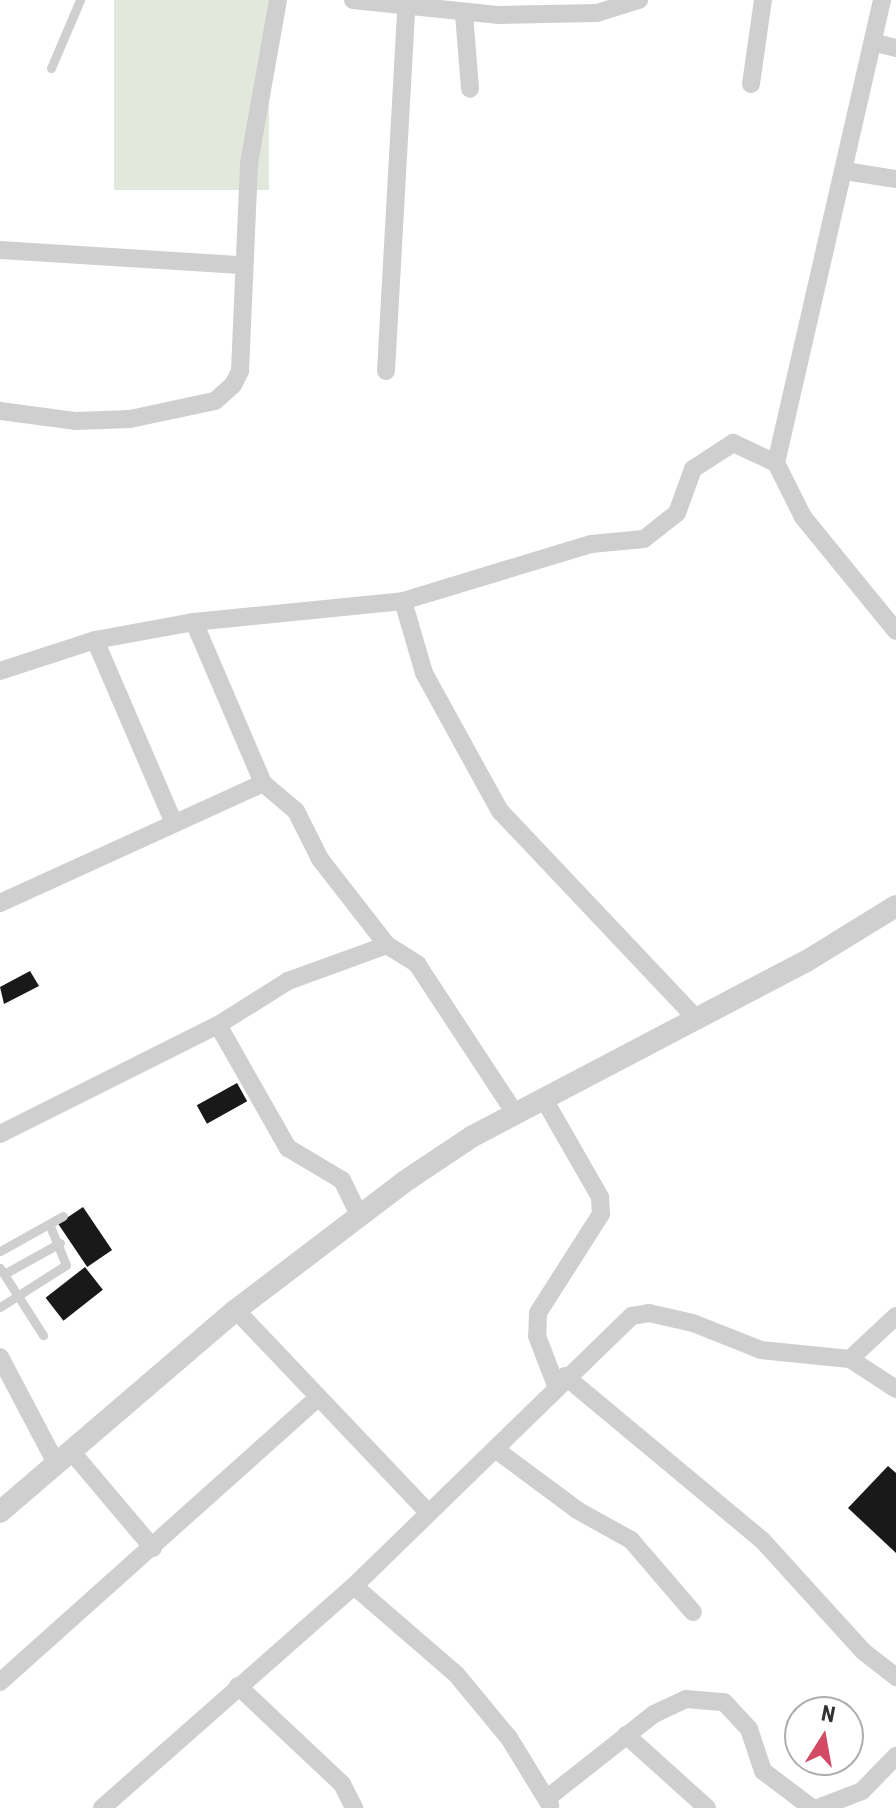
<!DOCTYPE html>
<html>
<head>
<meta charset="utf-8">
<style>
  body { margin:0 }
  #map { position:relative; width:896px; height:1808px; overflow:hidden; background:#fff; font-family:"Roboto Condensed",sans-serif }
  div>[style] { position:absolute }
  .green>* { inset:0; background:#e3e8dc; transform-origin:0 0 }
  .building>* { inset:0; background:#191919; transform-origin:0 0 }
  .service>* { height:9px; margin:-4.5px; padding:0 4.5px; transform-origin:4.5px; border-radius:4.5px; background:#cfcfcf }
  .minor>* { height:18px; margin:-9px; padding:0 9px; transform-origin:9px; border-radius:9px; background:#cfcfcf }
  .tertiary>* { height:22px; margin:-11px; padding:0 11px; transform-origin:11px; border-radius:11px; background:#cfcfcf }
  span { translate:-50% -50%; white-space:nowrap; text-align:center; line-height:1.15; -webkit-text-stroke:8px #fff; paint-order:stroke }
  .north { position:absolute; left:784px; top:1696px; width:80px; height:80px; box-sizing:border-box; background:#fff; border:2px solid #adadad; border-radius:50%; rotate:11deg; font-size:22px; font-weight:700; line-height:32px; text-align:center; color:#323232 }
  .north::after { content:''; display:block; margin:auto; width:28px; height:36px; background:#d34a64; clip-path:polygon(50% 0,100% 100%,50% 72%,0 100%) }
</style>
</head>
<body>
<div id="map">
  <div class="green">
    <i style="left:114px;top:0;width:155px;height:190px"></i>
  </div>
  <div class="building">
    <i style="clip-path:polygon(30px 971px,39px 986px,4px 1004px,0 987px)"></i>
    <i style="left:237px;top:1083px;width:21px;height:46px;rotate:61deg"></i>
    <i style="left:83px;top:1207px;width:52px;height:30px;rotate:56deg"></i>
    <i style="left:85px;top:1267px;width:29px;height:50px;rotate:52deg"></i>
    <i style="clip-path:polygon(888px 1466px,896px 1473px,896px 1553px,848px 1508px)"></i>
  </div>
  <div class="service">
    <i style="left:51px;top:68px;width:74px;rotate:-66.9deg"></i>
    <i style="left:0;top:1251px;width:72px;rotate:-29.1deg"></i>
    <i style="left:0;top:1268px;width:80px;rotate:57.3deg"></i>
    <i style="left:4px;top:1274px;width:64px;rotate:-29deg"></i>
    <i style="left:0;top:1307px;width:78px;rotate:-32.5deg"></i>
    <i style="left:66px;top:1265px;width:42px;rotate:-112.3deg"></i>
  </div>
  <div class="minor">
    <i style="left:353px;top:0;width:147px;rotate:5.9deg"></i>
    <i style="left:499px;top:15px;width:98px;rotate:-1.2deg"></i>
    <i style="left:597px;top:13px;width:44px;rotate:-17.2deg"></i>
    <i style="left:464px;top:14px;width:75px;rotate:85.4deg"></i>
    <i style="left:876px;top:43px;width:21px;rotate:14deg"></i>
    <i style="left:751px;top:84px;width:85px;rotate:-81.9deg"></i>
    <i style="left:845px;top:171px;width:52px;rotate:8.9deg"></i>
    <i style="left:0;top:250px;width:241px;rotate:3.6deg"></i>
    <i style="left:386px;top:371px;width:364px;rotate:-86.8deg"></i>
    <i style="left:0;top:411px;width:77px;rotate:7.5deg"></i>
    <i style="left:76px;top:421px;width:54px;rotate:-2.1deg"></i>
    <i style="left:130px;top:419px;width:87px;rotate:-12deg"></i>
    <i style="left:215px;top:401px;width:24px;rotate:-42deg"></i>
    <i style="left:233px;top:385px;width:16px;rotate:-63deg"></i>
    <i style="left:240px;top:371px;width:208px;rotate:-87.5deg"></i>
    <i style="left:249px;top:163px;width:166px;rotate:-79.9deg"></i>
    <i style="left:776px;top:463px;width:475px;rotate:-77.1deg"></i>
    <i style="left:403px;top:601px;width:75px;rotate:73.7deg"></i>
    <i style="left:424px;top:673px;width:158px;rotate:61.2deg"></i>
    <i style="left:500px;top:811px;width:286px;rotate:46.6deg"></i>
    <i style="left:194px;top:622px;width:175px;rotate:66.8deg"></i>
    <i style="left:263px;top:783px;width:43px;rotate:40.3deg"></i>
    <i style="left:296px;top:811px;width:54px;rotate:63.4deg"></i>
    <i style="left:320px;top:859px;width:109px;rotate:52.1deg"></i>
    <i style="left:387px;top:945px;width:36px;rotate:32deg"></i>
    <i style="left:417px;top:964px;width:181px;rotate:56.7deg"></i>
    <i style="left:95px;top:640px;width:199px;rotate:66.7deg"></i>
    <i style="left:0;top:671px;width:100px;rotate:-18.1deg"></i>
    <i style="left:95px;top:640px;width:101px;rotate:-10.3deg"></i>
    <i style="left:194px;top:622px;width:210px;rotate:-5.7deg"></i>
    <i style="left:403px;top:601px;width:196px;rotate:-16.9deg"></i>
    <i style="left:591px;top:544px;width:53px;rotate:-5.4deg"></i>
    <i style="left:644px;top:539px;width:42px;rotate:-38.2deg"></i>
    <i style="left:677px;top:513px;width:47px;rotate:-70deg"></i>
    <i style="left:693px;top:469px;width:48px;rotate:-33deg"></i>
    <i style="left:733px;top:443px;width:47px;rotate:24.9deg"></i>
    <i style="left:776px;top:463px;width:60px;rotate:63.4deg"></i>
    <i style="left:803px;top:517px;width:147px;rotate:50.8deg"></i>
    <i style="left:0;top:903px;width:289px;rotate:-24.5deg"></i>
    <i style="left:218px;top:1025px;width:142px;rotate:60.4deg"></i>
    <i style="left:288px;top:1148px;width:63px;rotate:30.7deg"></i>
    <i style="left:342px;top:1180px;width:41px;rotate:64.1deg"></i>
    <i style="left:545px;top:1101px;width:111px;rotate:60.2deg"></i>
    <i style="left:600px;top:1197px;width:17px;rotate:87deg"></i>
    <i style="left:601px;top:1214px;width:117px;rotate:122.5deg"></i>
    <i style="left:538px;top:1313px;width:23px;rotate:92deg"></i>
    <i style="left:537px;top:1336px;width:56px;rotate:69deg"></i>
    <i style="left:0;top:1134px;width:244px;rotate:-26.6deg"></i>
    <i style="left:218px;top:1025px;width:83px;rotate:-32.2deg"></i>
    <i style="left:288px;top:981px;width:105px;rotate:-20deg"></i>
    <i style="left:236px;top:1310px;width:277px;rotate:46.5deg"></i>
    <i style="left:0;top:1357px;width:120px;rotate:62.2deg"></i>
    <i style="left:850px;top:1359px;width:63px;rotate:-43.1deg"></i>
    <i style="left:565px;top:1376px;width:256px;rotate:39.8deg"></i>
    <i style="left:762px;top:1540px;width:151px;rotate:47.7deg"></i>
    <i style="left:864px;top:1652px;width:41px;rotate:38deg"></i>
    <i style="left:495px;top:1449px;width:102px;rotate:36.6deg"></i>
    <i style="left:577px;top:1510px;width:62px;rotate:29.1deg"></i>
    <i style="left:631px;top:1540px;width:95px;rotate:49.3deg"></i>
    <i style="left:71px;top:1451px;width:127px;rotate:49.8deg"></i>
    <i style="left:354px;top:1586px;width:135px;rotate:40.8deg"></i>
    <i style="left:456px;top:1674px;width:83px;rotate:50.4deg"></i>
    <i style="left:509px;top:1738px;width:79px;rotate:58.5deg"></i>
    <i style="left:0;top:1682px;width:426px;rotate:-41.8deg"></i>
    <i style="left:238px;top:1686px;width:143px;rotate:43.3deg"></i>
    <i style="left:342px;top:1784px;width:27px;rotate:63deg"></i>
    <i style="left:626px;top:1735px;width:109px;rotate:42deg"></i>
    <i style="left:550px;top:1796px;width:132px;rotate:-38.3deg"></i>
    <i style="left:654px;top:1714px;width:35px;rotate:-25deg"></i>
    <i style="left:686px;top:1699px;width:38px;rotate:5deg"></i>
    <i style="left:724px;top:1702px;width:37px;rotate:47deg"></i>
    <i style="left:749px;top:1729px;width:44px;rotate:71.6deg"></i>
    <i style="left:763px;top:1771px;width:61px;rotate:37.1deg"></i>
    <i style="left:102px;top:1808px;width:336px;rotate:-41.4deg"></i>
    <i style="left:354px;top:1586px;width:388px;rotate:-44.2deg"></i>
    <i style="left:632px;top:1316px;width:17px;rotate:-10deg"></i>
    <i style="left:649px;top:1313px;width:45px;rotate:12.8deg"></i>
    <i style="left:693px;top:1323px;width:73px;rotate:21.7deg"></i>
    <i style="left:761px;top:1350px;width:89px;rotate:5.8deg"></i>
    <i style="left:850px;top:1359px;width:55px;rotate:33.1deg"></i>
    <i style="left:818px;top:1808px;width:47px;rotate:-21.1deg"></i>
    <i style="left:862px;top:1791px;width:49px;rotate:-45.8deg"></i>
  </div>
  <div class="tertiary">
    <i style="left:0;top:1512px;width:311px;rotate:-40.6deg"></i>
    <i style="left:236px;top:1310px;width:211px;rotate:-37.3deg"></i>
    <i style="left:404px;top:1182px;width:83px;rotate:-33.7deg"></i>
    <i style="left:473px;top:1136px;width:375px;rotate:-27.7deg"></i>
    <i style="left:805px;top:962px;width:107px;rotate:-31.6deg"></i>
  </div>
  <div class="north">N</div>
</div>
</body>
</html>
